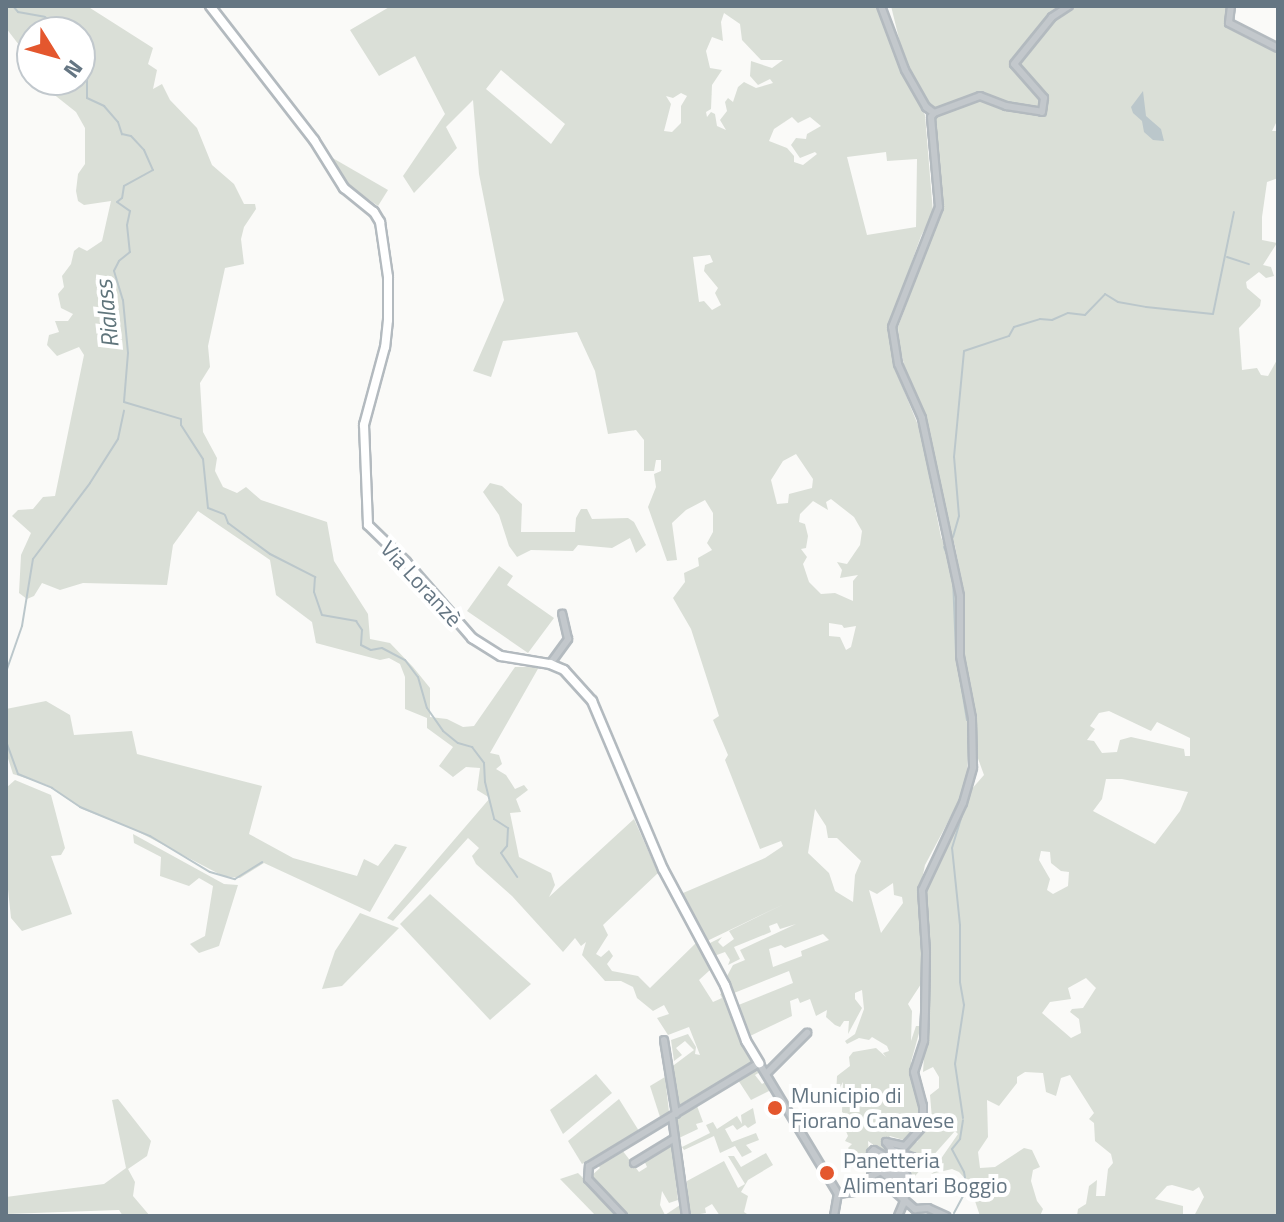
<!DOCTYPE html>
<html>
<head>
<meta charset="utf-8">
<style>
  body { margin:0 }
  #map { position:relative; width:1284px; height:1222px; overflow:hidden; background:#fafaf8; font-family:"Titillium Web",sans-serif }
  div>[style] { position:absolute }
  .green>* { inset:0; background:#dadfd7 }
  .water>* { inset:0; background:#bbc7cb }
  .stream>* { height:2px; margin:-1px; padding:0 1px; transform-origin:1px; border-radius:1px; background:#bbc7cb }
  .roads { filter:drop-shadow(2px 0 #b3babf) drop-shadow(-2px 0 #b3babf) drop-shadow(0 2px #b3babf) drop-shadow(0 -2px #b3babf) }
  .street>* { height:6px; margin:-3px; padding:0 3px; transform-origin:3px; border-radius:3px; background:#c3c8cc }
  .secondary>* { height:8px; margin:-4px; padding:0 4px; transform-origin:4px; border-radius:4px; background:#fff }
  .street-bridge>* { height:6px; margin:-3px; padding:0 3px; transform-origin:3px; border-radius:3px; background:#c3c8cc }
  .dots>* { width:22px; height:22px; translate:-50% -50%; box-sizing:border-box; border:4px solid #fff; border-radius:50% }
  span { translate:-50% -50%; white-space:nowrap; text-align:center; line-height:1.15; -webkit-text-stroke:8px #fff; paint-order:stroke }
  .street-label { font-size:22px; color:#657683 }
  .poi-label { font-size:22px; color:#657683 }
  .left { translate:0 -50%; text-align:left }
  .water-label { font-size:24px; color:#60757c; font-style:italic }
  .frame { position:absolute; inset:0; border:8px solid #657683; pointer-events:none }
  .north { position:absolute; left:16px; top:16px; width:80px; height:80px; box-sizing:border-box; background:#fff; border:2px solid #c1c8cd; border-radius:50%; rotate:127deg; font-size:22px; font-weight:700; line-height:32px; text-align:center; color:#657683 }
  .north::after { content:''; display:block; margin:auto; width:28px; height:36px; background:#e4572e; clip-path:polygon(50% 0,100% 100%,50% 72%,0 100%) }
</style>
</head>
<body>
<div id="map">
  <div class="green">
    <i style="clip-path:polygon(6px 6px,87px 6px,153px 48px,148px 64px,157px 70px,153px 89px,162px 84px,170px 100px,197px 128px,212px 165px,234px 184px,244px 204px,255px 204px,256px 209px,244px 227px,241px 239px,244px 264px,225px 268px,208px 346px,210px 367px,200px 383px,203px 432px,217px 458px,215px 471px,223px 487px,237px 493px,246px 487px,261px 500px,327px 522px,334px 561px,368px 614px,370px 639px,390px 643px,413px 667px,430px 688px,430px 717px,447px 719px,463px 727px,474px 726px,515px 667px,539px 667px,490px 753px,499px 755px,502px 764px,496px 769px,506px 775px,515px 789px,524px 785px,528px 790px,516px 799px,521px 812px,510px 813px,519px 857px,551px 873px,555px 885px,549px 897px,634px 819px,658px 873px,603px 925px,608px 935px,596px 954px,601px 957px,609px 950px,613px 956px,607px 964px,612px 971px,638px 976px,650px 988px,697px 942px,710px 970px,699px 980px,713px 1002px,722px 998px,720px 994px,724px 992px,756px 1062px,677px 1106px,670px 1068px,694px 1050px,685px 1041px,676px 1048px,682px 1055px,674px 1061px,671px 1040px,688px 1034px,696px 1047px,695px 1054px,700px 1055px,689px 1027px,668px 1035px,657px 1018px,669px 1014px,664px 1005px,653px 1011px,637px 998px,633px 987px,621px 981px,605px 981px,582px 955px,586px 942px,581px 946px,575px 938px,563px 952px,512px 896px,476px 864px,472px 856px,479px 848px,468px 838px,393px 921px,387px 918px,490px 798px,477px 790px,480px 768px,466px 767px,453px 777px,439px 766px,453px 747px,427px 728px,427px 718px,405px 709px,405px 677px,400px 664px,389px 658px,380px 660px,316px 643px,312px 622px,276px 595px,270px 560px,198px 511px,173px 545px,167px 585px,83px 583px,60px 590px,42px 583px,34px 596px,27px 599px,19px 593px,21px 555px,31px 533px,12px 516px,18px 510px,33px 509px,43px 497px,55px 496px,84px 355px,79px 347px,57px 356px,47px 345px,49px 335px,59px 332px,55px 321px,68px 321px,73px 314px,61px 308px,58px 294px,64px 287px,62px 276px,71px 264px,74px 251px,79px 247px,87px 251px,102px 241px,111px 201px,84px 205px,78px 201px,76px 191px,78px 174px,85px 164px,85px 128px,76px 112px,52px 93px,49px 81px,80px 80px,80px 32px,32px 32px,32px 49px,19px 45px,6px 28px)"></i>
    <i style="clip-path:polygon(evenodd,391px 6px,882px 6px,884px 22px,897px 60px,925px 115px,933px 213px,921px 236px,888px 329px,894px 366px,920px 430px,941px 537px,953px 566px,958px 595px,958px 659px,970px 713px,967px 776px,958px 803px,925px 865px,919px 893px,923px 981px,908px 1004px,912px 1011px,911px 1041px,916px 1026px,921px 1026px,911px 1062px,922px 1122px,907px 1141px,890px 1136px,884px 1144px,910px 1159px,892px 1158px,868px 1141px,869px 1154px,880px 1163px,874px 1167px,866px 1165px,858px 1160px,848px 1148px,852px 1144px,845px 1141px,848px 1136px,843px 1124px,849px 1117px,842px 1112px,843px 1082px,836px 1095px,837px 1076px,850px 1066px,849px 1057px,853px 1052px,876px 1048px,886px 1057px,883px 1053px,889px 1051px,887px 1046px,872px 1037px,869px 1040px,859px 1038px,847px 1044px,845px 1041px,855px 1034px,864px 1009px,862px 990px,855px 993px,855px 999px,862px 1008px,848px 1034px,849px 1021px,844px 1021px,840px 1027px,835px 1025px,826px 1017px,827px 1010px,816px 1016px,810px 999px,800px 1003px,798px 998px,790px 1001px,792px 1016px,748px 1037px,736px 1006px,793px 983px,789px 971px,734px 993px,726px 978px,733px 965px,745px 960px,740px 950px,796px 924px,780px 929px,777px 923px,769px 926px,771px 932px,734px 947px,740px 959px,728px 965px,730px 960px,725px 952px,714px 956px,708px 944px,722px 937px,718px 942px,723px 947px,734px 939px,729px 931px,784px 904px,707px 941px,683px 893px,765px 858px,783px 846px,781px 841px,760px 849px,725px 760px,728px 755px,713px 720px,719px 716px,691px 629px,673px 598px,685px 582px,684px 573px,699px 566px,698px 558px,712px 550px,707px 543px,713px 532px,713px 513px,705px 500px,686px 510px,672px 523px,677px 560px,667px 561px,648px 507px,656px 487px,654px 474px,661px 471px,661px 460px,656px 460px,654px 471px,644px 471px,644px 440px,636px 430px,608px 434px,595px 371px,577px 332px,503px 341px,491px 377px,473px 371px,504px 300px,479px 174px,473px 100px,446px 127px,457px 148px,414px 193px,403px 176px,445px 114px,415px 56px,379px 76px,350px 30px,391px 6px,724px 13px,740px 24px,742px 40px,761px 60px,783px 60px,772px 68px,751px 61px,750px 76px,758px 85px,770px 79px,773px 83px,756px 88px,744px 82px,738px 87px,733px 102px,728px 98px,725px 102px,727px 111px,720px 120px,726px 130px,717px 126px,715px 114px,711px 112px,707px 117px,706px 112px,711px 109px,712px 85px,722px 70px,710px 68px,706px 51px,712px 37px,723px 41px,721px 22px,724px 13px,391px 6px,501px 70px,565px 124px,551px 144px,486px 89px,501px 70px,391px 6px,681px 93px,687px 96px,681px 106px,681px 123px,672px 132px,664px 131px,671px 104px,666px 96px,673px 98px,681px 93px,391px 6px,792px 117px,798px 123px,810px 117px,821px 126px,807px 134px,806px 139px,796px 138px,791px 145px,800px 158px,815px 152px,817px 154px,803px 165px,794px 162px,794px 156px,787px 148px,769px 141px,774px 129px,792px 117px,391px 6px,886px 152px,887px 161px,917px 159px,916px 227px,867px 235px,847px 157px,886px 152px,391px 6px,710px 255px,713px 262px,705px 265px,704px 271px,718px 288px,715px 293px,721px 305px,712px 310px,704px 301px,699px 302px,693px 257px,710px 255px,391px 6px,796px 454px,813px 479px,812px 488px,789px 494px,788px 503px,777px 504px,771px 480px,783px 461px,796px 454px,391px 6px,831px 499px,854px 517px,862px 531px,860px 545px,847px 564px,837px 562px,842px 570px,840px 578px,858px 575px,853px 581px,853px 601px,835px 593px,821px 594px,809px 582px,803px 564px,807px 557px,801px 549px,806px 548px,808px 536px,805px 524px,799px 522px,800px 514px,813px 501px,828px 510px,826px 502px,831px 499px,391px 6px,829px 623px,842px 625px,844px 628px,856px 626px,851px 647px,846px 650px,840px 637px,829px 636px,829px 623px,391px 6px,815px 809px,826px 826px,828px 838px,837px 838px,861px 861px,855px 875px,853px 902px,835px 891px,829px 873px,808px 853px,815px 809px,391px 6px,893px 883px,894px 895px,902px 897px,903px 903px,881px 933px,869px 890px,877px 894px,893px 883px,391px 6px,823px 934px,829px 940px,801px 951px,802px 956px,773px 967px,769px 949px,781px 945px,785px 948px,823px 934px)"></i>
    <i style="clip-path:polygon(evenodd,891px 6px,1227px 6px,1224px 21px,1260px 39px,1278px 55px,1278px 119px,1272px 131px,1278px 131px,1278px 178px,1267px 182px,1262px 217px,1262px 240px,1277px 243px,1263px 265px,1271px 267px,1274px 276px,1266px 278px,1259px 272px,1246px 282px,1247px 288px,1261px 300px,1260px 306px,1239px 328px,1242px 370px,1257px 368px,1261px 375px,1268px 376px,1278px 358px,1278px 1216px,1194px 1216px,1204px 1197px,1199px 1187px,1193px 1191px,1172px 1185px,1167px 1186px,1155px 1199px,1183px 1206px,1183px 1216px,1077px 1216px,1078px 1209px,1086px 1204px,1089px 1186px,1097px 1180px,1096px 1196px,1105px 1196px,1108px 1169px,1113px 1163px,1111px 1154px,1095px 1141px,1094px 1123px,1089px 1119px,1094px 1113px,1070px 1075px,1061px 1078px,1056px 1096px,1046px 1092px,1043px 1073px,1025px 1072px,1017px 1077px,1017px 1083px,999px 1106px,987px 1100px,988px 1137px,978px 1152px,980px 1168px,995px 1167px,1024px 1148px,1032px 1150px,1040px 1167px,1033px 1170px,1031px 1181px,1037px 1201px,1043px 1209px,1040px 1216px,980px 1216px,969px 1183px,959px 1172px,952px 1169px,931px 1174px,940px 1168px,938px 1163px,958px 1134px,955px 1131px,915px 1176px,890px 1168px,875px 1153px,894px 1163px,917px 1164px,918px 1157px,897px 1145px,917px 1142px,932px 1119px,930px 1095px,939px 1088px,939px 1077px,933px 1067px,923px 1072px,930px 965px,924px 896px,928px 878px,970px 791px,984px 775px,976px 753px,974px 712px,964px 654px,964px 594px,955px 546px,935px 475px,927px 420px,907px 378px,899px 343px,898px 327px,943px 206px,935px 118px,906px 67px,891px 6px,1109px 711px,1151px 731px,1157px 722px,1190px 738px,1190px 756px,1185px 756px,1184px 749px,1131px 737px,1120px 740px,1117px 752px,1102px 753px,1094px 741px,1087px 740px,1095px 729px,1090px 726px,1099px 713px,1109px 711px,891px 6px,1106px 779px,1122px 779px,1188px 792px,1180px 811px,1155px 844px,1093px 811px,1102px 799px,1106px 779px,891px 6px,1041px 851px,1050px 852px,1051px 863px,1061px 871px,1069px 872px,1068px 886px,1053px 894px,1047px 890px,1050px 879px,1039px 860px,1041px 851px,891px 6px,1086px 978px,1096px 988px,1083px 1008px,1072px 1009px,1070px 1012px,1079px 1019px,1081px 1033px,1071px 1038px,1042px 1013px,1050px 1002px,1071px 999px,1068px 988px,1086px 978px)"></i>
    <i style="clip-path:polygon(324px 153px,388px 190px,378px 206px,344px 182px)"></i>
    <i style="clip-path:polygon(490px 483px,502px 486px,522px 504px,521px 532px,575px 532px,576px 518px,581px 509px,587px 509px,592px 519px,628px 518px,634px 522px,646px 545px,636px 553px,630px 538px,612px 548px,578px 545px,573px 551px,531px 550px,517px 557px,509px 546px,499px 515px,483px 492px)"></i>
    <i style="clip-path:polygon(499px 566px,513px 576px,507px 585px,554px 618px,528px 653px,467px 611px)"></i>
    <i style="clip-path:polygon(46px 701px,70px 715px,74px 735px,132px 731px,137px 754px,262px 786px,249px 834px,293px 858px,357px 876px,364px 859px,378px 866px,395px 844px,407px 847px,370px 912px,264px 863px,240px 878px,223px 876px,133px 829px,82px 809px,47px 785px,13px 774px,6px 752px,6px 709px)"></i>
    <i style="clip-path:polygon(15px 780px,51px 795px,65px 848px,61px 855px,51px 856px,72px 914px,22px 931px,11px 918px,6px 870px,6px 788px)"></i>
    <i style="clip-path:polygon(133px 834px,224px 884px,238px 885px,219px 946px,199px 953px,190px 944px,205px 936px,213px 886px,199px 878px,189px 886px,160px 876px,161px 857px,134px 843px)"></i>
    <i style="clip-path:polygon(430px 894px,531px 984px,490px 1020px,400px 924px)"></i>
    <i style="clip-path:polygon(360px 913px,399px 928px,342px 986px,322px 989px,335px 951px)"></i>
    <i style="clip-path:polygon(760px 1067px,762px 1071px,755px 1075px,762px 1084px,769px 1080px,775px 1088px,751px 1100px,738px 1080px)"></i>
    <i style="clip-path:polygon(596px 1074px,612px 1093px,563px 1134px,550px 1110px)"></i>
    <i style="clip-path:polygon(665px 1077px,669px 1112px,660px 1117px,650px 1086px)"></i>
    <i style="clip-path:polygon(118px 1099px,151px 1141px,147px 1156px,128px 1169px,135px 1182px,133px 1196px,150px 1216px,123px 1216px,119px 1210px,6px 1214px,6px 1197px,104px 1184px,126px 1168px,112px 1100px)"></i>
    <i style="clip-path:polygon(619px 1099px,639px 1131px,582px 1164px,568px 1141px)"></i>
    <i style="clip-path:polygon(697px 1106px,703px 1122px,696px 1124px,698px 1129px,679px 1138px,677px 1117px)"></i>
    <i style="clip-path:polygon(753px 1108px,756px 1123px,748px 1128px,745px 1125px,737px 1130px,733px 1125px,725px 1129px,732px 1142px,756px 1133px,759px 1140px,746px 1145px,752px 1152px,742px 1157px,735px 1146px,720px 1153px,714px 1136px,684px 1150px,682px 1147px,710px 1133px,706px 1125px,713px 1122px,717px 1129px,737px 1116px,742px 1124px,741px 1115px)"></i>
    <i style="clip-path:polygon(671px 1141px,678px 1200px,669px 1203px,662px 1191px,660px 1205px,665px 1215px,680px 1205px,682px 1216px,629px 1216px,590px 1177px,600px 1168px,598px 1165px,622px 1150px,639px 1172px,647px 1167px,643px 1158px)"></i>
    <i style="clip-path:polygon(766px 1153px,773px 1165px,748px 1180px,741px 1192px,748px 1196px,744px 1212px,750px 1216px,720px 1216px,712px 1204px,705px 1208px,706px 1213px,688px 1216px,687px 1181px,724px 1161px,738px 1188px,745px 1184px,728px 1156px,734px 1156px,741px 1167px)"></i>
    <i style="clip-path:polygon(578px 1173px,621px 1216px,596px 1216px,560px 1179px)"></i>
  </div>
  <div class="water">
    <i style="clip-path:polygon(1143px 91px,1146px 116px,1161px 129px,1164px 141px,1153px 140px,1144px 132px,1142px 121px,1133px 113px,1131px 107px)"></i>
  </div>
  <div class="stream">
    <i style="left:13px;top:6px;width:8px;rotate:50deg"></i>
    <i style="left:18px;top:12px;width:27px;rotate:10deg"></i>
    <i style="left:45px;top:17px;width:23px;rotate:41deg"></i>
    <i style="left:80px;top:63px;width:17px;rotate:65deg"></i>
    <i style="left:87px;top:78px;width:20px;rotate:90deg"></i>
    <i style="left:87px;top:98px;width:19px;rotate:25deg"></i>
    <i style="left:104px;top:106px;width:21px;rotate:49deg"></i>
    <i style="left:118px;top:122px;width:13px;rotate:72deg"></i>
    <i style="left:122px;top:134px;width:9px;rotate:13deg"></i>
    <i style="left:131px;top:136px;width:19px;rotate:47deg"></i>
    <i style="left:144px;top:150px;width:22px;rotate:66deg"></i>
    <i style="left:153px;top:170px;width:33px;rotate:151deg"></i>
    <i style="left:124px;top:186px;width:12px;rotate:99deg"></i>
    <i style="left:122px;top:198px;width:6px;rotate:141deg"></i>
    <i style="left:117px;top:202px;width:16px;rotate:35deg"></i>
    <i style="left:130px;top:211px;width:14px;rotate:102deg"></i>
    <i style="left:127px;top:225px;width:27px;rotate:84deg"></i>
    <i style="left:130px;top:252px;width:14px;rotate:141deg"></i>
    <i style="left:119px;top:261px;width:11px;rotate:117deg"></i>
    <i style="left:114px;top:271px;width:30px;rotate:73deg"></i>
    <i style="left:123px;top:300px;width:53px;rotate:84.6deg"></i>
    <i style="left:128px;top:353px;width:49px;rotate:94.7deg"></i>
    <i style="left:124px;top:402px;width:59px;rotate:16.6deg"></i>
    <i style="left:181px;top:419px;width:6px;rotate:90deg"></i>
    <i style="left:181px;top:425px;width:40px;rotate:57.1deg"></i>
    <i style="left:203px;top:459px;width:49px;rotate:84.2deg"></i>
    <i style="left:208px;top:508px;width:17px;rotate:21deg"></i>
    <i style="left:1227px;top:257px;width:23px;rotate:18deg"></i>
    <i style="left:225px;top:515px;width:9px;rotate:69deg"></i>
    <i style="left:228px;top:523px;width:52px;rotate:36.4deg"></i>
    <i style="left:270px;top:554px;width:51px;rotate:27.1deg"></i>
    <i style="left:315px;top:577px;width:15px;rotate:94deg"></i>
    <i style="left:314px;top:592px;width:24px;rotate:71deg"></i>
    <i style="left:322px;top:615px;width:35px;rotate:10deg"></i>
    <i style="left:356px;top:621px;width:11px;rotate:56deg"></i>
    <i style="left:362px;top:630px;width:15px;rotate:94deg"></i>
    <i style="left:361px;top:645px;width:11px;rotate:27deg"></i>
    <i style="left:371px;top:650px;width:11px;rotate:-10deg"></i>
    <i style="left:382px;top:648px;width:26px;rotate:28deg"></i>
    <i style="left:405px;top:660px;width:21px;rotate:53deg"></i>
    <i style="left:418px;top:677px;width:32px;rotate:74deg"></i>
    <i style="left:427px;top:708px;width:28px;rotate:55deg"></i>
    <i style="left:443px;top:731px;width:19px;rotate:39deg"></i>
    <i style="left:458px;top:743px;width:15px;rotate:16deg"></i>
    <i style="left:472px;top:747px;width:20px;rotate:53deg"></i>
    <i style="left:484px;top:763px;width:19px;rotate:87deg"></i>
    <i style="left:485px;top:782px;width:38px;rotate:76deg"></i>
    <i style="left:494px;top:819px;width:17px;rotate:33deg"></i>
    <i style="left:508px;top:828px;width:18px;rotate:93deg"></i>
    <i style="left:507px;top:846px;width:9px;rotate:131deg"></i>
    <i style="left:501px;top:853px;width:29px;rotate:56deg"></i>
    <i style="left:953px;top:537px;width:22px;rotate:-74deg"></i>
    <i style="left:959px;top:516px;width:59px;rotate:-94.8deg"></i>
    <i style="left:954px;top:457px;width:106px;rotate:-84.6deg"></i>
    <i style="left:964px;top:351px;width:47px;rotate:-18.4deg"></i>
    <i style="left:1009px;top:336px;width:10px;rotate:-61deg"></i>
    <i style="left:1014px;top:327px;width:27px;rotate:-17deg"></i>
    <i style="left:1040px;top:319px;width:12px;rotate:5deg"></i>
    <i style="left:1052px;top:320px;width:17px;rotate:-24deg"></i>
    <i style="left:1068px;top:313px;width:17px;rotate:7deg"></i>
    <i style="left:1085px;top:315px;width:29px;rotate:-46deg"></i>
    <i style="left:1105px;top:294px;width:15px;rotate:32deg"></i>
    <i style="left:1118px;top:302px;width:28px;rotate:10deg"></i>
    <i style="left:1146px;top:307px;width:67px;rotate:6deg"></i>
    <i style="left:1213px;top:314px;width:104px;rotate:-78.4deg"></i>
    <i style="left:944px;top:547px;width:15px;rotate:67deg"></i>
    <i style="left:953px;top:578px;width:75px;rotate:87.7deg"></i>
    <i style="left:956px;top:653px;width:68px;rotate:80.7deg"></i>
    <i style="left:6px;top:672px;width:49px;rotate:-70.8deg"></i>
    <i style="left:22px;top:626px;width:68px;rotate:-80.7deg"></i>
    <i style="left:33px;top:559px;width:95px;rotate:-53.1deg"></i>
    <i style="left:90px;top:483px;width:52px;rotate:-57.5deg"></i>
    <i style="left:118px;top:439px;width:29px;rotate:-78deg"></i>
    <i style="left:6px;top:741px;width:35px;rotate:70deg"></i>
    <i style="left:18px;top:774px;width:37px;rotate:22deg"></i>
    <i style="left:52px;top:788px;width:34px;rotate:34deg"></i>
    <i style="left:80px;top:807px;width:76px;rotate:22.5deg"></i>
    <i style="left:150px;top:836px;width:70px;rotate:31deg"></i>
    <i style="left:210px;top:872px;width:26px;rotate:16deg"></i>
    <i style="left:235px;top:879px;width:32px;rotate:-32deg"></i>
    <i style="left:963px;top:1118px;width:55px;rotate:-98.4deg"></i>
    <i style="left:955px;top:1064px;width:60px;rotate:-81.3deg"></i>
    <i style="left:964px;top:1005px;width:23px;rotate:-100deg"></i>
    <i style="left:960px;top:982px;width:57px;rotate:-90deg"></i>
    <i style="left:960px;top:925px;width:77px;rotate:-95.9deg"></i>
    <i style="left:952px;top:848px;width:48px;rotate:-73.1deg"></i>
    <i style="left:954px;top:1213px;width:27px;rotate:-62deg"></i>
    <i style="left:967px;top:1189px;width:17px;rotate:-100deg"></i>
    <i style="left:964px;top:1172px;width:26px;rotate:-118deg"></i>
    <i style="left:952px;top:1149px;width:13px;rotate:-51deg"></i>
    <i style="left:960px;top:1139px;width:19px;rotate:-81deg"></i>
  </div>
  <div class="roads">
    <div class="street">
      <i style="left:881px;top:6px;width:68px;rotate:69.4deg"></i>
      <i style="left:905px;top:70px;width:43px;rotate:60.4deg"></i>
      <i style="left:926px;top:107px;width:10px;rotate:37deg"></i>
      <i style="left:1231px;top:6px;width:17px;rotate:97deg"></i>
      <i style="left:1229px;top:23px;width:55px;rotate:27deg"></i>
      <i style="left:934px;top:113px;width:49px;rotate:-20.3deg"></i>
      <i style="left:980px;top:96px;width:28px;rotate:21deg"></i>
      <i style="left:1006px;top:106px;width:36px;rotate:9deg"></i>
      <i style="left:1042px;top:112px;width:14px;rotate:-82deg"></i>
      <i style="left:1044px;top:98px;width:45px;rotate:-131.4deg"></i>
      <i style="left:1014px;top:64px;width:60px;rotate:-51deg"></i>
      <i style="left:1052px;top:17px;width:20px;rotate:-33deg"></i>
      <i style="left:550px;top:664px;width:31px;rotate:-54deg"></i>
      <i style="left:568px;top:639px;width:26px;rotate:-103deg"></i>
      <i style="left:664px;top:1040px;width:75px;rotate:80.8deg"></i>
      <i style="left:767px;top:1073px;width:57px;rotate:-45deg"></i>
      <i style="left:672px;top:1117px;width:100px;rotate:82deg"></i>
      <i style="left:634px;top:1163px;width:48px;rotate:-31.4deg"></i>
      <i style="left:909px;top:1182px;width:8px;rotate:-113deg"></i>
      <i style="left:906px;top:1175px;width:12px;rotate:180deg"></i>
      <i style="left:894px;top:1175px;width:32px;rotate:-136deg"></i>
      <i style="left:871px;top:1153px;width:4px;rotate:-45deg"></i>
      <i style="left:874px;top:1150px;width:24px;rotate:30deg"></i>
      <i style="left:895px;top:1162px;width:18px;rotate:-3deg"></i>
      <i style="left:913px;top:1161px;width:4px;rotate:-104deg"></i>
      <i style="left:912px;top:1157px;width:21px;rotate:-161deg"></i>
      <i style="left:892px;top:1150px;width:10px;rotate:-127deg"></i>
      <i style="left:886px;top:1142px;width:19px;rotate:12deg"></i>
      <i style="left:905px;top:1146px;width:27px;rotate:-48deg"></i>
      <i style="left:923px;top:1126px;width:20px;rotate:-90deg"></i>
      <i style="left:923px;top:1106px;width:35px;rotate:-105deg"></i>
      <i style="left:914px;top:1072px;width:33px;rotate:-72deg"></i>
      <i style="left:924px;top:1041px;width:30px;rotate:-88deg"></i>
      <i style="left:925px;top:1011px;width:59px;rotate:-89deg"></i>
      <i style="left:926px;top:952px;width:62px;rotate:-93.7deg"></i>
      <i style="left:922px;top:890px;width:96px;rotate:-64.8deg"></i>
      <i style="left:963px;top:803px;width:37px;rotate:-74deg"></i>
      <i style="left:973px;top:767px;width:49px;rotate:-91.2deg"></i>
      <i style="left:972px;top:718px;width:63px;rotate:-101deg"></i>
      <i style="left:960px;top:656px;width:60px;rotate:-90deg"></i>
      <i style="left:960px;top:596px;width:182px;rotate:-102.1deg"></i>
      <i style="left:922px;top:418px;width:59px;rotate:-114deg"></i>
      <i style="left:898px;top:364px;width:37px;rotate:-99deg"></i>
      <i style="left:892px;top:327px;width:129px;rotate:-68.6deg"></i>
      <i style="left:939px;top:207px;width:90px;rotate:-95.1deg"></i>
      <i style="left:931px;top:117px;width:5px;rotate:-53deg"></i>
      <i style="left:909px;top:1182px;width:18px;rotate:-174deg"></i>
      <i style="left:891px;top:1180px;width:13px;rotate:-138deg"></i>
      <i style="left:881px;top:1171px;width:11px;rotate:153deg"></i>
      <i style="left:871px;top:1176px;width:5px;rotate:79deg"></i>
      <i style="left:872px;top:1181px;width:13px;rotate:9deg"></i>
      <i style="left:885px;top:1183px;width:40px;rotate:41deg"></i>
      <i style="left:915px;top:1209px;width:13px;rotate:-4deg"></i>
      <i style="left:928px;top:1208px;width:20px;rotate:24deg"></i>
      <i style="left:838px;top:1194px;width:49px;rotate:-7deg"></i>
      <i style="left:623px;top:1216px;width:51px;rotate:-133.4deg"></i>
      <i style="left:588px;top:1179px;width:13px;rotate:-86deg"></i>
      <i style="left:589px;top:1166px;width:199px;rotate:-31.2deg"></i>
      <i style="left:759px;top:1063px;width:153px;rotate:58.9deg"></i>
      <i style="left:834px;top:1216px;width:22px;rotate:-80deg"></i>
      <i style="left:898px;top:1216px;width:13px;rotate:-67deg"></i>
    </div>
    <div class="secondary">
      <i style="left:210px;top:6px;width:170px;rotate:52.2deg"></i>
      <i style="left:314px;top:140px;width:57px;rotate:58deg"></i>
      <i style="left:344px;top:188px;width:38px;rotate:39deg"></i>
      <i style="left:374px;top:212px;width:12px;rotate:59deg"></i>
      <i style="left:380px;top:222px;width:56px;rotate:81.7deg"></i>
      <i style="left:388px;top:277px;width:43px;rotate:90deg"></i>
      <i style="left:388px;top:320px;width:27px;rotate:96deg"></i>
      <i style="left:385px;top:347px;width:81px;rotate:105.1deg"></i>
      <i style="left:364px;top:425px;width:100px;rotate:87.7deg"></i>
      <i style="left:368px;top:525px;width:53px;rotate:44.2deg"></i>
      <i style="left:406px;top:562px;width:101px;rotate:49deg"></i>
      <i style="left:472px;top:638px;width:34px;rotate:32deg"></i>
      <i style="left:501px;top:656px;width:50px;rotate:9.3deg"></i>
      <i style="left:550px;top:664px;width:15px;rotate:23deg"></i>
      <i style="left:564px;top:670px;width:42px;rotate:47.9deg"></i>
      <i style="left:592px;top:701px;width:182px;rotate:67.1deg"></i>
      <i style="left:663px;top:869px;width:132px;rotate:61.9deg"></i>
      <i style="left:725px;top:985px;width:60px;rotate:69.4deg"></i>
      <i style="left:746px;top:1041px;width:26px;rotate:59deg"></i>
    </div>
  </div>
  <div class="street-bridge">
    <i style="left:903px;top:1204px;width:23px;rotate:-75deg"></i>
  </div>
  <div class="dots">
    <i style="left:775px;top:1108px;background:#e4572e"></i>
    <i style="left:827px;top:1173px;background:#e4572e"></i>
  </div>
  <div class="street-label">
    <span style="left:421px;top:584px;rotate:47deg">Via Loranzè</span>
  </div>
  <div class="poi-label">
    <span class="left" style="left:791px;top:1108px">Municipio di<br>Fiorano Canavese</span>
    <span class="left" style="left:843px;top:1173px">Panetteria<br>Alimentari Boggio</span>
  </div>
  <div class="water-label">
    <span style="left:107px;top:314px;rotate:-96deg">Rialass</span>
  </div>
  <div class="frame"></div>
  <div class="north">N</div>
</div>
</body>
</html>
